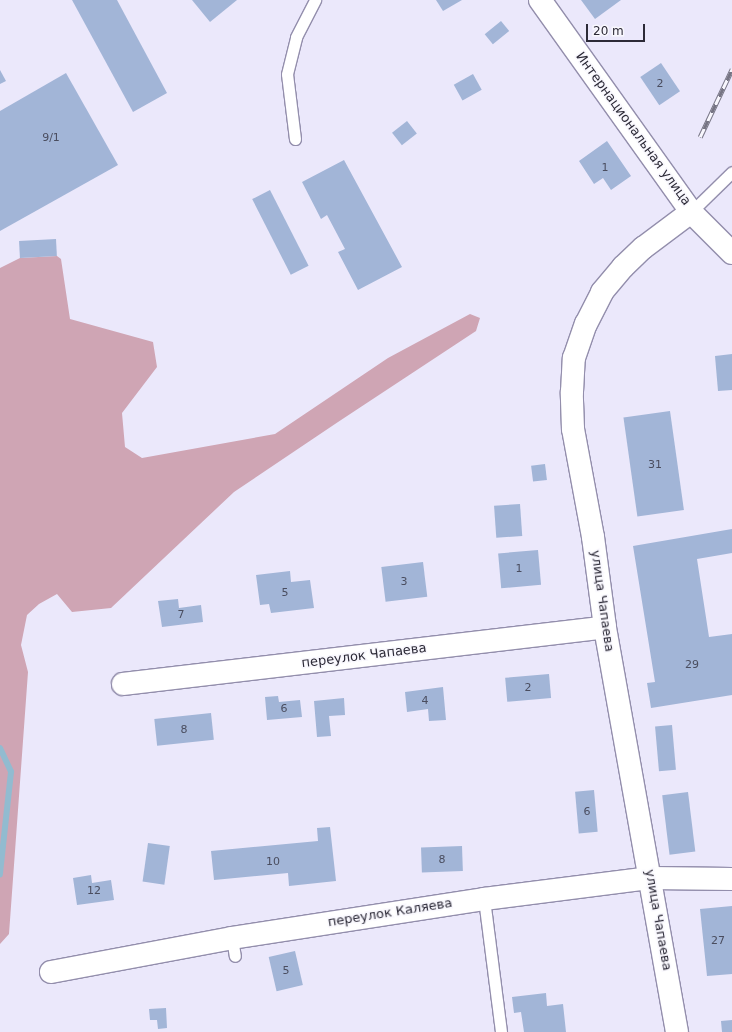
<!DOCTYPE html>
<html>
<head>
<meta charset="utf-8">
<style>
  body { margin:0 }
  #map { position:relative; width:732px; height:1032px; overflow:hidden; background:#ebe8fb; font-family:"DejaVu Sans",sans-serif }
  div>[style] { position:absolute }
  .forest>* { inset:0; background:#cfa5b4 }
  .stream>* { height:6px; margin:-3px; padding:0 3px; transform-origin:3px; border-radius:3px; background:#92bbd0 }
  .building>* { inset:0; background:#a2b5d7; transform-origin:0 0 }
  .roads { filter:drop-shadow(1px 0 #938eac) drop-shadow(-1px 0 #938eac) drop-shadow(0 1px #938eac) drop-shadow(0 -1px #938eac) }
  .lane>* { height:11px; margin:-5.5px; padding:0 5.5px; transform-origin:5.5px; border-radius:5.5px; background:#fff }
  .street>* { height:22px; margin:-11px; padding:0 11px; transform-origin:11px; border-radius:11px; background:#fff }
  .secondary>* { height:22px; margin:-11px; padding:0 11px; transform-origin:11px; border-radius:11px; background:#fff }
  .rail>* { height:4.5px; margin-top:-2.25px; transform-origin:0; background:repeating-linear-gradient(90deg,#f8f7fd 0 9px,#767483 0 18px); box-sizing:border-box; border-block:1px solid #767483 }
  span { translate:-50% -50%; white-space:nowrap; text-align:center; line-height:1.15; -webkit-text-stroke:3px #f8f7fd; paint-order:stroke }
  .number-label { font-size:11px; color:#4a4d5f }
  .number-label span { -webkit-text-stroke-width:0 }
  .street-label { font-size:13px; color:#2c2a37 }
  .scale { position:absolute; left:586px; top:24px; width:59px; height:18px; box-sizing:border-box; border:2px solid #2c2a37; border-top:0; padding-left:5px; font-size:12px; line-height:14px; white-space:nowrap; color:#2c2a37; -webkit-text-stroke:3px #f8f7fd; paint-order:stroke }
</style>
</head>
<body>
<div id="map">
  <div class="forest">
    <i style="clip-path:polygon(57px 256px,61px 259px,70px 319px,153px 342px,157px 367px,122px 413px,125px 447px,142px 458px,275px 434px,388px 358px,470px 314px,480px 318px,476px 331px,338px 422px,234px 492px,111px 608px,72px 612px,57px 594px,39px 604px,27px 615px,21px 645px,28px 672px,9px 934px,0 944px,0 268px,20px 258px)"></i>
  </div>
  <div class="stream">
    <i style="left:0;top:748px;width:26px;rotate:65deg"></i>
    <i style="left:11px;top:772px;width:103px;rotate:96.2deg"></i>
  </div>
  <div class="building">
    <i style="clip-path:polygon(72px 0,117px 0,167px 93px,133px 112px)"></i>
    <i style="clip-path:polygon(192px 0,237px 0,210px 22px)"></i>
    <i style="clip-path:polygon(436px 0,462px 0,443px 11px)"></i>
    <i style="clip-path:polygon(581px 0,621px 0,595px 19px)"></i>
    <i style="left:501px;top:21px;width:13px;height:21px;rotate:51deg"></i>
    <i style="left:661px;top:63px;width:34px;height:25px;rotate:56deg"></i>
    <i style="clip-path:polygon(0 70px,6px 81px,0 84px)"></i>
    <i style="clip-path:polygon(66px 73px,118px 165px,0 231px,0 111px)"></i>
    <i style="left:473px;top:74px;width:18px;height:22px;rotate:61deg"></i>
    <i style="left:407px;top:121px;width:16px;height:19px;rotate:52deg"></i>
    <i style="clip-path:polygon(607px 141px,631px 176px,611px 190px,603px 178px,594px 184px,579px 161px)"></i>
    <i style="clip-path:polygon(344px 160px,402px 267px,358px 290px,338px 252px,345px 249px,327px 215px,321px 219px,302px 182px)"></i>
    <i style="left:270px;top:190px;width:85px;height:20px;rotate:63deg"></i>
    <i style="left:56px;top:239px;width:17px;height:37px;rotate:87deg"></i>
    <i style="clip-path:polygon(732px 354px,732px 390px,718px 391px,715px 356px)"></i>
    <i style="left:670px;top:411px;width:100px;height:47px;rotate:82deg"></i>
    <i style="left:545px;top:464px;width:16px;height:14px;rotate:83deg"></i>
    <i style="left:520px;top:504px;width:32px;height:26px;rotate:86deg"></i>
    <i style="clip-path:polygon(732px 529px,732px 553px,697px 559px,709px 637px,732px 634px,732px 695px,651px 708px,647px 683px,655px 682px,633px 546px)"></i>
    <i style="left:538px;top:550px;width:35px;height:40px;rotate:85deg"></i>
    <i style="left:423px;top:562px;width:35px;height:42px;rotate:83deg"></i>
    <i style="clip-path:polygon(290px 571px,291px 582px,310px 580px,314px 608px,271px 613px,269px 604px,260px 605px,256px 575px)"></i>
    <i style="clip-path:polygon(178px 599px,179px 608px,201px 605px,203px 622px,162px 627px,158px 601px)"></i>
    <i style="left:549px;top:674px;width:24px;height:44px;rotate:85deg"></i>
    <i style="clip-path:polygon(443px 687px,446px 720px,429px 721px,428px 709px,407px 712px,405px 692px)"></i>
    <i style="clip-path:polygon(278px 696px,279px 702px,300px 700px,302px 717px,267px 720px,265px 697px)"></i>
    <i style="clip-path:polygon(344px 698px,345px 715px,329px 716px,331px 736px,317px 737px,314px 701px)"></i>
    <i style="left:211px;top:713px;width:27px;height:57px;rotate:84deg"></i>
    <i style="left:672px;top:725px;width:45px;height:17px;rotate:85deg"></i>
    <i style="left:594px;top:790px;width:42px;height:19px;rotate:85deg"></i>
    <i style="left:688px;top:792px;width:60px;height:26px;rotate:83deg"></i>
    <i style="clip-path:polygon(330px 827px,336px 881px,289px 886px,288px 873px,214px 880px,211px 851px,318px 841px,317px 828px)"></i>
    <i style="left:148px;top:843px;width:22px;height:39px;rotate:8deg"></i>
    <i style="left:462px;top:846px;width:25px;height:41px;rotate:88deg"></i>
    <i style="clip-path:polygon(91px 875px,92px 883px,111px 880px,114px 900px,77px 905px,73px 878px)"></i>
    <i style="clip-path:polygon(732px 906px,732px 974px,707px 976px,700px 909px)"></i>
    <i style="left:295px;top:951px;width:35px;height:27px;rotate:77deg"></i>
    <i style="clip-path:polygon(546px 993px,547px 1006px,563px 1004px,566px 1032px,524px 1032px,521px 1012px,514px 1013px,512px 997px)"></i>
    <i style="clip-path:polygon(166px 1008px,167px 1028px,158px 1029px,157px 1020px,150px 1020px,149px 1009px)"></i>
    <i style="clip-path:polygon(732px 1020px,732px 1032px,722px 1032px,721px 1021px)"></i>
  </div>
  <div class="roads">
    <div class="lane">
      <i style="left:295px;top:139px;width:65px;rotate:-97deg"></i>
      <i style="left:287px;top:74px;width:38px;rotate:-76deg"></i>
      <i style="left:296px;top:37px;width:42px;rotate:-62.8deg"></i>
      <i style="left:691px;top:212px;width:57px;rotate:-44.3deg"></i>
      <i style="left:484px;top:899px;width:134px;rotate:82.7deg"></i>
      <i style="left:232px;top:938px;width:18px;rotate:81deg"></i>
    </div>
    <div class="street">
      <i style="left:123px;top:684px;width:485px;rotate:-6.7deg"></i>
      <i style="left:51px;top:972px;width:184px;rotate:-10.6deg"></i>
      <i style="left:232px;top:938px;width:255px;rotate:-8.8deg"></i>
      <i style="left:484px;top:899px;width:168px;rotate:-7.2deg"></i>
      <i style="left:651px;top:878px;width:81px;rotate:0.7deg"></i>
      <i style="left:677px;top:1032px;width:411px;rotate:-100.1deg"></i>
      <i style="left:605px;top:627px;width:91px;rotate:-97.6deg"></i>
      <i style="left:593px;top:537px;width:110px;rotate:-100.5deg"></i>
      <i style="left:573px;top:429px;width:37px;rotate:-92deg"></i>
      <i style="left:572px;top:392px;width:34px;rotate:-87deg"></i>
      <i style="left:574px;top:358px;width:36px;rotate:-71deg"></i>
      <i style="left:586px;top:324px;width:36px;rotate:-63deg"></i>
      <i style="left:602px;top:292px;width:33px;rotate:-50deg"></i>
      <i style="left:623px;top:267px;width:28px;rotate:-44deg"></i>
      <i style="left:643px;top:248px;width:60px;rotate:-36.9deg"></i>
    </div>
    <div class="secondary">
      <i style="left:540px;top:0;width:260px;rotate:54.5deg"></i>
      <i style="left:691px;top:212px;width:58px;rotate:45deg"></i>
    </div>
  </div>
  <div class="rail">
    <i style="left:700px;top:137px;width:75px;rotate:-64.8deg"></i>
  </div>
  <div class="number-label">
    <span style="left:660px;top:84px">2</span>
    <span style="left:51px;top:138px">9/1</span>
    <span style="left:605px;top:168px">1</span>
    <span style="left:655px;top:465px">31</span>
    <span style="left:519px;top:569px">1</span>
    <span style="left:404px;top:582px">3</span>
    <span style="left:285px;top:593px">5</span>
    <span style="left:181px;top:615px">7</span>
    <span style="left:692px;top:665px">29</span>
    <span style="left:528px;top:688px">2</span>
    <span style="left:425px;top:701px">4</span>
    <span style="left:284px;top:709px">6</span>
    <span style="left:184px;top:730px">8</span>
    <span style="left:587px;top:812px">6</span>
    <span style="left:442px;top:860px">8</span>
    <span style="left:273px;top:862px">10</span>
    <span style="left:94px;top:891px">12</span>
    <span style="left:718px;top:941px">27</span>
    <span style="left:286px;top:971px">5</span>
  </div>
  <div class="street-label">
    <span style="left:633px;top:129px;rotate:54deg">Интернациональная улица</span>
    <span style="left:602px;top:601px;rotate:82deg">улица Чапаева</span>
    <span style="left:364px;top:656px;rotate:-7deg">переулок Чапаева</span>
    <span style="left:390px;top:913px;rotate:-9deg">переулок Каляева</span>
    <span style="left:658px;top:920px;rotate:80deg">улица Чапаева</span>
  </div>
  <div class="scale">20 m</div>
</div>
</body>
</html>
